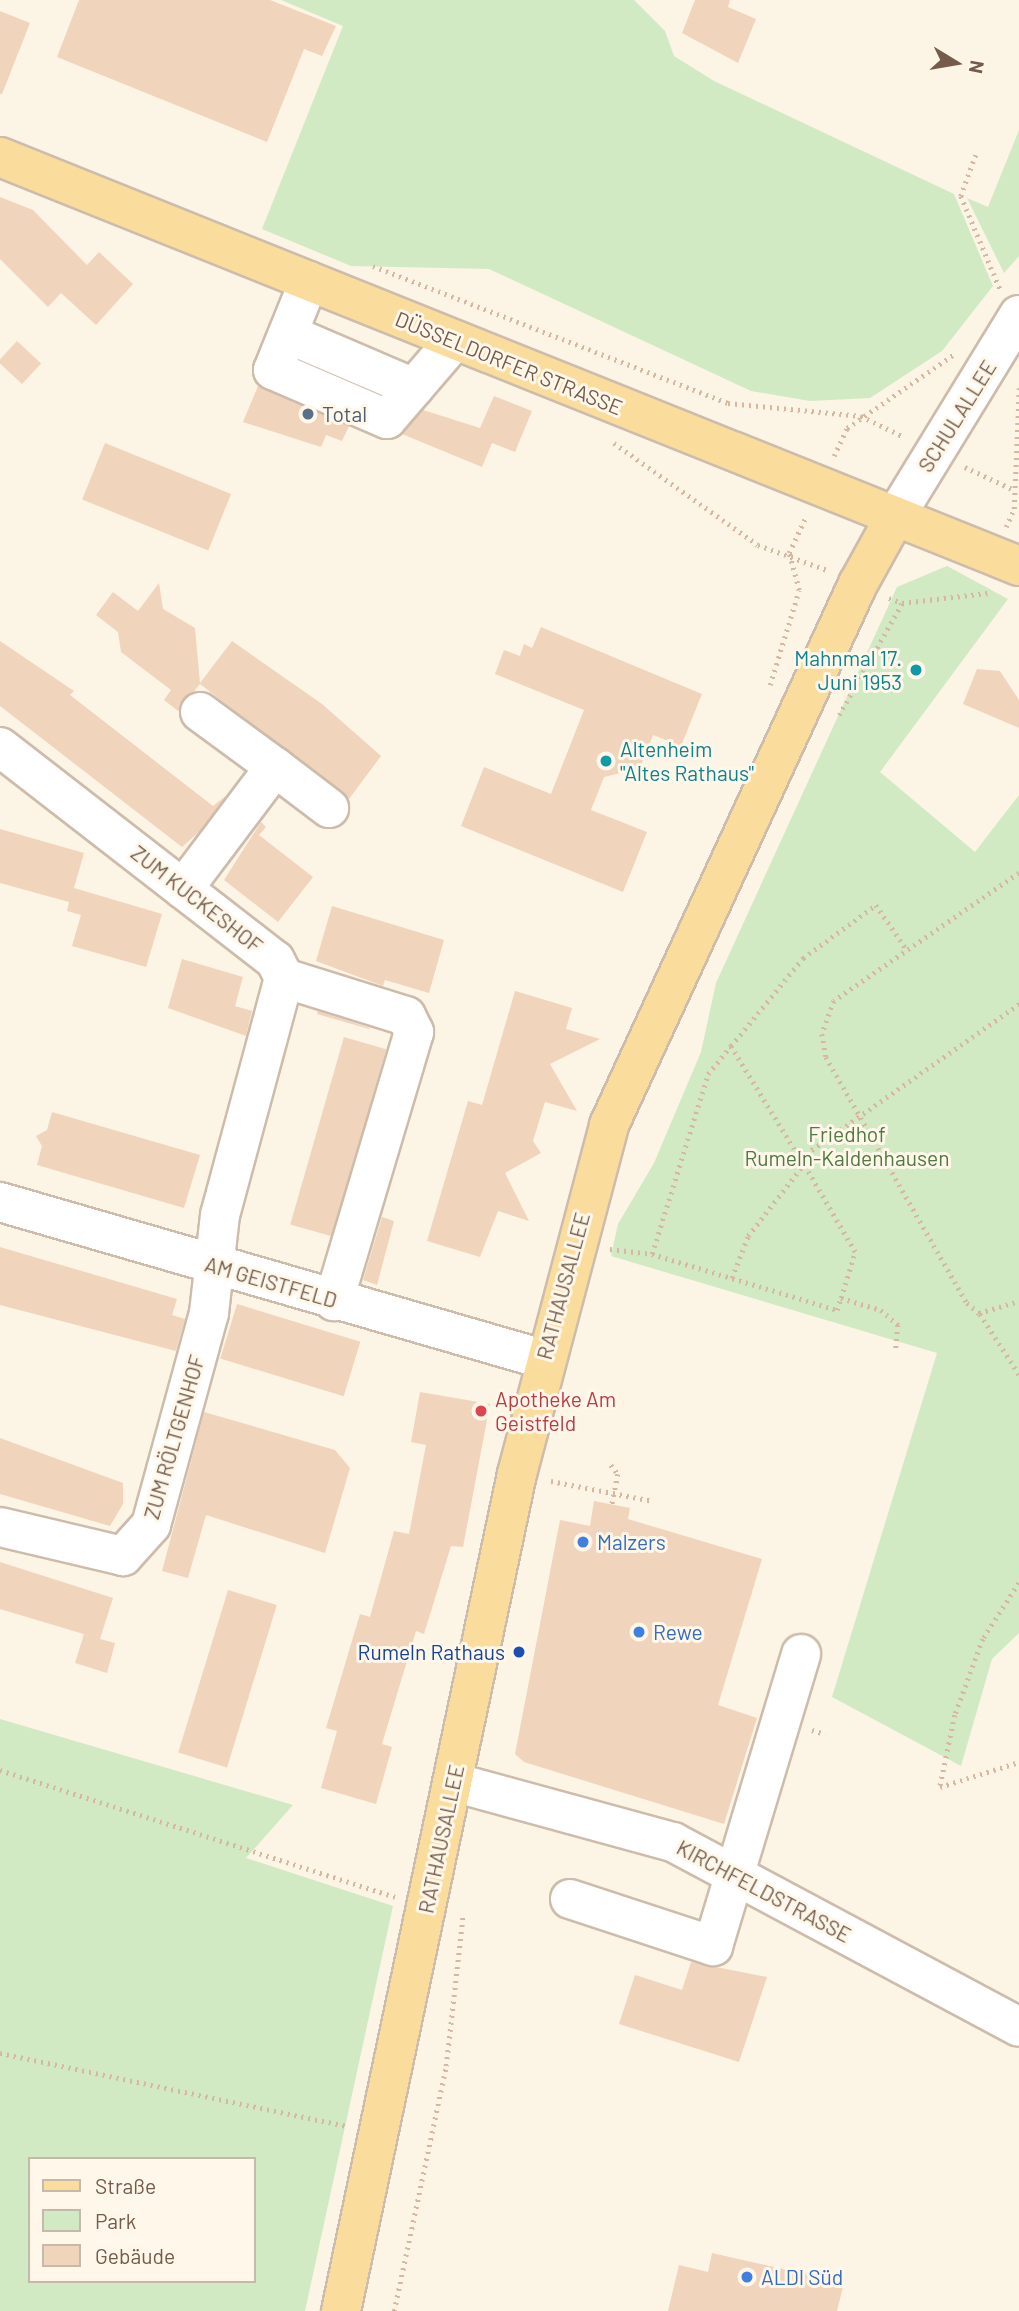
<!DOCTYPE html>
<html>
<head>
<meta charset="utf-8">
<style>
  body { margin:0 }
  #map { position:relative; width:1019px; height:2311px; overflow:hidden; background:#fcf4e4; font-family:Barlow,sans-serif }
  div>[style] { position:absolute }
  .green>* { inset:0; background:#d1eac3 }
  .building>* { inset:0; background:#f1d4bc; transform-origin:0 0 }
  .path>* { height:4.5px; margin-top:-2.25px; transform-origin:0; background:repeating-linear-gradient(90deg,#d6b79f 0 2px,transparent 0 7px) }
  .roads { filter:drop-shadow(2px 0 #cdbcab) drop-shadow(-2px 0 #cdbcab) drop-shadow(0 2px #cdbcab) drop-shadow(0 -2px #cdbcab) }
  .minor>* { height:38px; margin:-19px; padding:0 19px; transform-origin:19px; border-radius:19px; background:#fff }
  .major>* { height:38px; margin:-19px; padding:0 19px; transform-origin:19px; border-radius:19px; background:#fadc9d }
  .dots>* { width:19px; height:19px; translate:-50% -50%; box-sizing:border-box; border:4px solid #fff8ea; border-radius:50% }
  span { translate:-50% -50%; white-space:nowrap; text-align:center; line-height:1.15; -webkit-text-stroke:6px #fff8ea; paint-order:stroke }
  .street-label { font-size:21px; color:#745b4a }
  .service-label { font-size:21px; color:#4e5e75 }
  .left { translate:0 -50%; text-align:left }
  .culture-label { font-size:21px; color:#0d838f }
  .right { translate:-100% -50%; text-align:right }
  .park-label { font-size:21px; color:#507a42 }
  .health-label { font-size:21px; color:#be3a42 }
  .shop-label { font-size:21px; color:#366cbe }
  .transit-label { font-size:21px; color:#164399 }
  .legend { position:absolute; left:28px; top:2157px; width:228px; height:126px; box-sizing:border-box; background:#fff8ea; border:2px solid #c7b9aa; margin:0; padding:9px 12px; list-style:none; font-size:21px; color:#745b4a }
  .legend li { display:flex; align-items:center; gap:14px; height:35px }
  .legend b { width:35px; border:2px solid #c7b9aa }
  .north { position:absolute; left:921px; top:28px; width:70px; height:70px; -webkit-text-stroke:5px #fff8ea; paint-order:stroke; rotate:101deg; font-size:19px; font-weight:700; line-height:28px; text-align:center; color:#745b4a }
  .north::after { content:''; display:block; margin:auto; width:24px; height:32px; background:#745b4a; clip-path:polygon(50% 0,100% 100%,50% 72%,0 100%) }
</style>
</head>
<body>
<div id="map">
  <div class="green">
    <i style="clip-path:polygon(281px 0,634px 0,665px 31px,674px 56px,714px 81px,954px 194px,993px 286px,942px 351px,870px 398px,810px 401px,751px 391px,489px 269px,351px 266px,262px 229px,343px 26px)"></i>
    <i style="clip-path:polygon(1019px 130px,1019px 256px,1004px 273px,967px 198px,988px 207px)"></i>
    <i style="clip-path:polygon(947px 566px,1008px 599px,880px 772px,975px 852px,1019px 795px,1019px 1633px,992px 1659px,961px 1766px,832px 1697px,937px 1353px,611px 1256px,618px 1224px,654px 1163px,701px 1052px,716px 983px,897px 587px)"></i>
    <i style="clip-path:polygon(evenodd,0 1719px,293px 1805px,246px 1858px,393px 1906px,305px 2311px,0 2311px,0 1719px,30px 2159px,254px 2159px,254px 2281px,30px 2281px,30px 2159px)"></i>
  </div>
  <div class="building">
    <i style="clip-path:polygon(79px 0,270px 0,336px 26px,322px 56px,304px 49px,267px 142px,57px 57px)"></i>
    <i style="clip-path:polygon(695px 0,730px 0,728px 7px,756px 19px,738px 63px,682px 33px)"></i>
    <i style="clip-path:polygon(0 11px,30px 23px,2px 94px,0 94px)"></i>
    <i style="clip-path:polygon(0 197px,33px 210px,87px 265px,99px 252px,133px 284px,96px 325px,61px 293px,48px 307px,0 259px)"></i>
    <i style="left:17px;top:341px;width:33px;height:28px;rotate:43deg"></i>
    <i style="clip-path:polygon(258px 386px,349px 426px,342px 441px,326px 435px,321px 447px,243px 422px)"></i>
    <i style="clip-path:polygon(494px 396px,532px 411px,515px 452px,492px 443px,482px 467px,402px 434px,423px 410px,480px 428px)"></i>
    <i style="left:105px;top:443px;width:136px;height:61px;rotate:22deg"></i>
    <i style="clip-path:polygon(159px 583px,163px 609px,195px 628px,200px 683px,232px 641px,322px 704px,381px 756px,349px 799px,200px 684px,178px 711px,164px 700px,171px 690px,121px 652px,118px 632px,96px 615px,113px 592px,138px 611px)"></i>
    <i style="clip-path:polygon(541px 627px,702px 694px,681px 746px,653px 735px,640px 768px,604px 777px,591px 810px,647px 832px,623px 892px,461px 826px,484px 767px,551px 794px,584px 710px,495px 674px,504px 650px,520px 656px,524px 644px,532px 648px)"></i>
    <i style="clip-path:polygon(0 641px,74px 691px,70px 695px,213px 806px,227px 795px,199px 832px,182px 847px,0 706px)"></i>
    <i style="clip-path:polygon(977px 669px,1000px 671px,1019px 700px,1019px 728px,963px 704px)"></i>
    <i style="clip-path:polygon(261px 822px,266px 827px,259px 835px,313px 877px,278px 922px,224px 880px)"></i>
    <i style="clip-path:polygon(0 829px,84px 853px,74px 888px,162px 914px,146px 967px,72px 946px,81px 915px,67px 911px,69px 902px,0 883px)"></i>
    <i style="clip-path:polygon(332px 906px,444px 940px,429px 993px,385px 980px,383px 986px,316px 961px)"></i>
    <i style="clip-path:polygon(182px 959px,243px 977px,235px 1006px,252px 1011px,246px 1036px,168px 1008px)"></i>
    <i style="clip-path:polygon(515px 991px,572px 1008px,566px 1029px,600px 1039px,550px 1064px,577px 1111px,545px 1102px,533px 1141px,541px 1153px,505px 1173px,529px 1221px,498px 1211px,480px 1257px,427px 1241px,468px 1101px,482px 1105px)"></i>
    <i style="clip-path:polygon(318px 1011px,370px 1028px,369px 1029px,317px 1014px)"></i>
    <i style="left:344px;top:1037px;width:44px;height:195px;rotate:16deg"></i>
    <i style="clip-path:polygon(52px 1112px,200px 1155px,184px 1208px,37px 1165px,42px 1146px,36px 1136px,47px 1130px)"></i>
    <i style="clip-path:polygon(382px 1217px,394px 1221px,377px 1285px,363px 1280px)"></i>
    <i style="clip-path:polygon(0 1247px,177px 1299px,172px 1315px,185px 1319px,176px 1351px,0 1305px)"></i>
    <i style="left:237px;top:1304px;width:129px;height:57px;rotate:17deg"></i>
    <i style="clip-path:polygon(420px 1392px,490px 1404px,463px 1547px,451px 1546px,424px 1634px,416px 1631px,382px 1744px,392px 1747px,376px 1804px,321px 1788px,337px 1731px,326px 1728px,360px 1614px,370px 1617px,394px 1531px,409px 1534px,426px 1445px,411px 1442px)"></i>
    <i style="clip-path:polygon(204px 1412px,335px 1450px,350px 1468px,325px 1553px,206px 1515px,188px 1578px,162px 1571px)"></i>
    <i style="clip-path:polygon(0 1438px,123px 1483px,123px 1504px,110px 1526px,0 1494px)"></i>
    <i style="clip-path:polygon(594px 1501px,630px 1508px,628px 1519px,762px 1559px,718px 1705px,757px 1718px,724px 1824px,524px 1762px,515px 1754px,560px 1520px,590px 1526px)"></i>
    <i style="clip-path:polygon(0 1562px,113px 1598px,100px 1639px,115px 1643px,107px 1673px,75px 1663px,84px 1634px,97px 1638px,0 1609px)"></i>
    <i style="left:228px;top:1590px;width:51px;height:170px;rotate:17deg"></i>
    <i style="clip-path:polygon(691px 1962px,767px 1977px,739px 2062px,619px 2024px,635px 1975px,682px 1990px)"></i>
    <i style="clip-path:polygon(712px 2253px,844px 2283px,837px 2311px,668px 2311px,679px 2265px,708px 2272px)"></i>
  </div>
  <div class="path">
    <i style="left:976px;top:155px;width:44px;rotate:110.1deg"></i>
    <i style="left:961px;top:196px;width:101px;rotate:67.2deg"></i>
    <i style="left:373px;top:266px;width:381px;rotate:21.1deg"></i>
    <i style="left:728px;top:403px;width:134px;rotate:5.6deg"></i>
    <i style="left:861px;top:416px;width:48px;rotate:26deg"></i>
    <i style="left:614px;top:443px;width:176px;rotate:35.3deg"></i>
    <i style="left:758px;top:545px;width:73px;rotate:19.9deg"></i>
    <i style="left:834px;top:456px;width:31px;rotate:-65deg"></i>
    <i style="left:847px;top:428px;width:129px;rotate:-34.6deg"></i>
    <i style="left:965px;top:467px;width:54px;rotate:25.1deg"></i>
    <i style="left:1006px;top:527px;width:20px;rotate:-66deg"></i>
    <i style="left:1014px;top:509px;width:121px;rotate:-87.6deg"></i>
    <i style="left:889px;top:598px;width:14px;rotate:21deg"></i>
    <i style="left:902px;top:603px;width:86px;rotate:-6.7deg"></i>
    <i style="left:770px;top:685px;width:99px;rotate:-73deg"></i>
    <i style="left:799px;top:590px;width:38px;rotate:-105deg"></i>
    <i style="left:789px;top:553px;width:38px;rotate:-65deg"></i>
    <i style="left:839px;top:715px;width:129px;rotate:-60.6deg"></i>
    <i style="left:1019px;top:873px;width:225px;rotate:145.3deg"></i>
    <i style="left:834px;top:1001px;width:35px;rotate:110deg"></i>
    <i style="left:822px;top:1034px;width:23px;rotate:80deg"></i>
    <i style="left:826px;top:1057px;width:284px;rotate:60.2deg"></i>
    <i style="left:967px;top:1303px;width:16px;rotate:40deg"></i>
    <i style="left:979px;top:1313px;width:42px;rotate:-16.7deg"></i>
    <i style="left:731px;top:1046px;width:114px;rotate:-50.7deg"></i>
    <i style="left:803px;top:958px;width:90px;rotate:-36deg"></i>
    <i style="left:876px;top:905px;width:55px;rotate:55.4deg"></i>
    <i style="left:610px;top:1249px;width:42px;rotate:6.8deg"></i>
    <i style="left:652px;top:1254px;width:193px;rotate:16.8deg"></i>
    <i style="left:837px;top:1310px;width:13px;rotate:-72deg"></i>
    <i style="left:841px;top:1298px;width:42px;rotate:16.7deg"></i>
    <i style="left:881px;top:1310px;width:23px;rotate:41deg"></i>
    <i style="left:898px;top:1325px;width:23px;rotate:95deg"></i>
    <i style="left:652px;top:1254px;width:189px;rotate:-72.7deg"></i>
    <i style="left:708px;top:1074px;width:36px;rotate:-51deg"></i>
    <i style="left:731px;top:1046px;width:132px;rotate:58.4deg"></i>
    <i style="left:732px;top:1278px;width:45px;rotate:-69.1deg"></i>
    <i style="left:748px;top:1236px;width:91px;rotate:-52.1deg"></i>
    <i style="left:841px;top:1298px;width:48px;rotate:-73.1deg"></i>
    <i style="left:855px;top:1252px;width:109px;rotate:-120.3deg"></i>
    <i style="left:800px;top:1158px;width:268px;rotate:-35.1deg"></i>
    <i style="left:980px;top:1314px;width:72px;rotate:57deg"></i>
    <i style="left:611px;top:1465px;width:11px;rotate:52deg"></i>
    <i style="left:618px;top:1474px;width:32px;rotate:101deg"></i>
    <i style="left:551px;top:1481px;width:104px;rotate:11.1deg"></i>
    <i style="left:1019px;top:1583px;width:67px;rotate:122.7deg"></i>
    <i style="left:983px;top:1639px;width:81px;rotate:110.2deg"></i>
    <i style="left:955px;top:1715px;width:74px;rotate:101.8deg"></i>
    <i style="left:940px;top:1787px;width:83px;rotate:-17.6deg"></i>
    <i style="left:812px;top:1730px;width:14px;rotate:17deg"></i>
    <i style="left:0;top:1770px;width:415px;rotate:17.8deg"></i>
    <i style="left:0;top:2053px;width:353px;rotate:11.9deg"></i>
    <i style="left:394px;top:2311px;width:250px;rotate:-78deg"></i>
    <i style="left:446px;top:2066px;width:153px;rotate:-83.6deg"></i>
  </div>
  <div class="roads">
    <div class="minor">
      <i style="left:309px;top:281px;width:96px;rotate:112deg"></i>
      <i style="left:273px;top:370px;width:124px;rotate:23.3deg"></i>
      <i style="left:387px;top:419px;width:104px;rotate:-49.3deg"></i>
      <i style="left:288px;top:334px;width:137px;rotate:23.2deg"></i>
      <i style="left:895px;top:517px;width:237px;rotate:-58.5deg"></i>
      <i style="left:200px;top:712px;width:93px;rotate:36.3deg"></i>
      <i style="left:0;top:747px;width:348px;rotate:37.8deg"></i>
      <i style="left:275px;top:960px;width:20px;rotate:63deg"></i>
      <i style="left:284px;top:978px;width:245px;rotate:105.1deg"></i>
      <i style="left:220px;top:1215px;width:99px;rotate:96.4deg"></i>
      <i style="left:209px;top:1313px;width:220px;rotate:105.3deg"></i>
      <i style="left:151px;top:1525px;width:42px;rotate:132.1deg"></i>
      <i style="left:123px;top:1556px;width:126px;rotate:-166.7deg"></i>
      <i style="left:183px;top:889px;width:153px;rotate:-53deg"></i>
      <i style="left:275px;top:767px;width:68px;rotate:37.2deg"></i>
      <i style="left:284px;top:978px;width:128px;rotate:17.3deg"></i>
      <i style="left:406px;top:1016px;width:18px;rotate:63deg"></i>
      <i style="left:414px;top:1032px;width:281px;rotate:106.6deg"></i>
      <i style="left:0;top:1202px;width:565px;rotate:16.13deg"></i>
      <i style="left:453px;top:1782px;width:228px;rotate:15.3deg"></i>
      <i style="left:673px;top:1842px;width:392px;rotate:28.1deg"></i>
      <i style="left:570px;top:1899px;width:151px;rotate:18.2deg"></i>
      <i style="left:713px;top:1946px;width:305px;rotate:-73.2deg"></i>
    </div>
    <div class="major">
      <i style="left:0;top:157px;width:1098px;rotate:21.87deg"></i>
      <i style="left:341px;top:2311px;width:855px;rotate:-78.13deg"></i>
      <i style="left:517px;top:1474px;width:361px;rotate:-75.2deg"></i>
      <i style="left:609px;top:1125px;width:596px;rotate:-65.29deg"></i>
      <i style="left:858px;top:584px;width:77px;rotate:-61.1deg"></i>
    </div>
  </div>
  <div class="dots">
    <i style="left:308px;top:414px;background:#5c6f8a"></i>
    <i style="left:916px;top:670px;background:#0f9aa8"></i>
    <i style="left:606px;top:761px;background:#0f9aa8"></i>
    <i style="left:481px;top:1411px;background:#e0444e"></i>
    <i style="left:583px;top:1542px;background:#3f7fe0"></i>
    <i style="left:639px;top:1632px;background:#3f7fe0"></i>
    <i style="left:519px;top:1652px;background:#1a4fb4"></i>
    <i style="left:747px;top:2277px;background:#3f7fe0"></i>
  </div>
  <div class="street-label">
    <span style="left:509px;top:363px;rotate:22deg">DÜSSELDORFER STRASSE</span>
    <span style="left:957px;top:416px;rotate:-58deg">SCHULALLEE</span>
    <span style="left:197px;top:899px;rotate:38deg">ZUM KUCKESHOF</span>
    <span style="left:271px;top:1282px;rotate:16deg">AM GEISTFELD</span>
    <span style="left:563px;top:1286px;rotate:-75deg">RATHAUSALLEE</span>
    <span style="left:174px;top:1437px;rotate:-74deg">ZUM RÖLTGENHOF</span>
    <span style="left:441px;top:1839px;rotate:-78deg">RATHAUSALLEE</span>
    <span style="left:764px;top:1891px;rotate:28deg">KIRCHFELDSTRASSE</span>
  </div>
  <div class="service-label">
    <span class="left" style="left:322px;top:414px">Total</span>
  </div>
  <div class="culture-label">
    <span class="right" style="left:902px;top:670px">Mahnmal 17.<br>Juni 1953</span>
    <span class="left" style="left:620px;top:761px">Altenheim<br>"Altes Rathaus"</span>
  </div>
  <div class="park-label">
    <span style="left:847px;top:1146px">Friedhof<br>Rumeln-Kaldenhausen</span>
  </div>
  <div class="health-label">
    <span class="left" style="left:495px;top:1411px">Apotheke Am<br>Geistfeld</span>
  </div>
  <div class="shop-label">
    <span class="left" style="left:597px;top:1542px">Malzers</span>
    <span class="left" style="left:653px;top:1632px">Rewe</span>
    <span class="left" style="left:761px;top:2277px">ALDI Süd</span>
  </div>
  <div class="transit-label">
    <span class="right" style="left:505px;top:1652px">Rumeln Rathaus</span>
  </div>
  <ul class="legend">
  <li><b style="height:9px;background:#fadc9d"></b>Straße</li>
  <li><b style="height:19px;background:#d1eac3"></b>Park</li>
  <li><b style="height:19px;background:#f1d4bc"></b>Gebäude</li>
  </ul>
  <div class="north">N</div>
</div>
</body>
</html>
